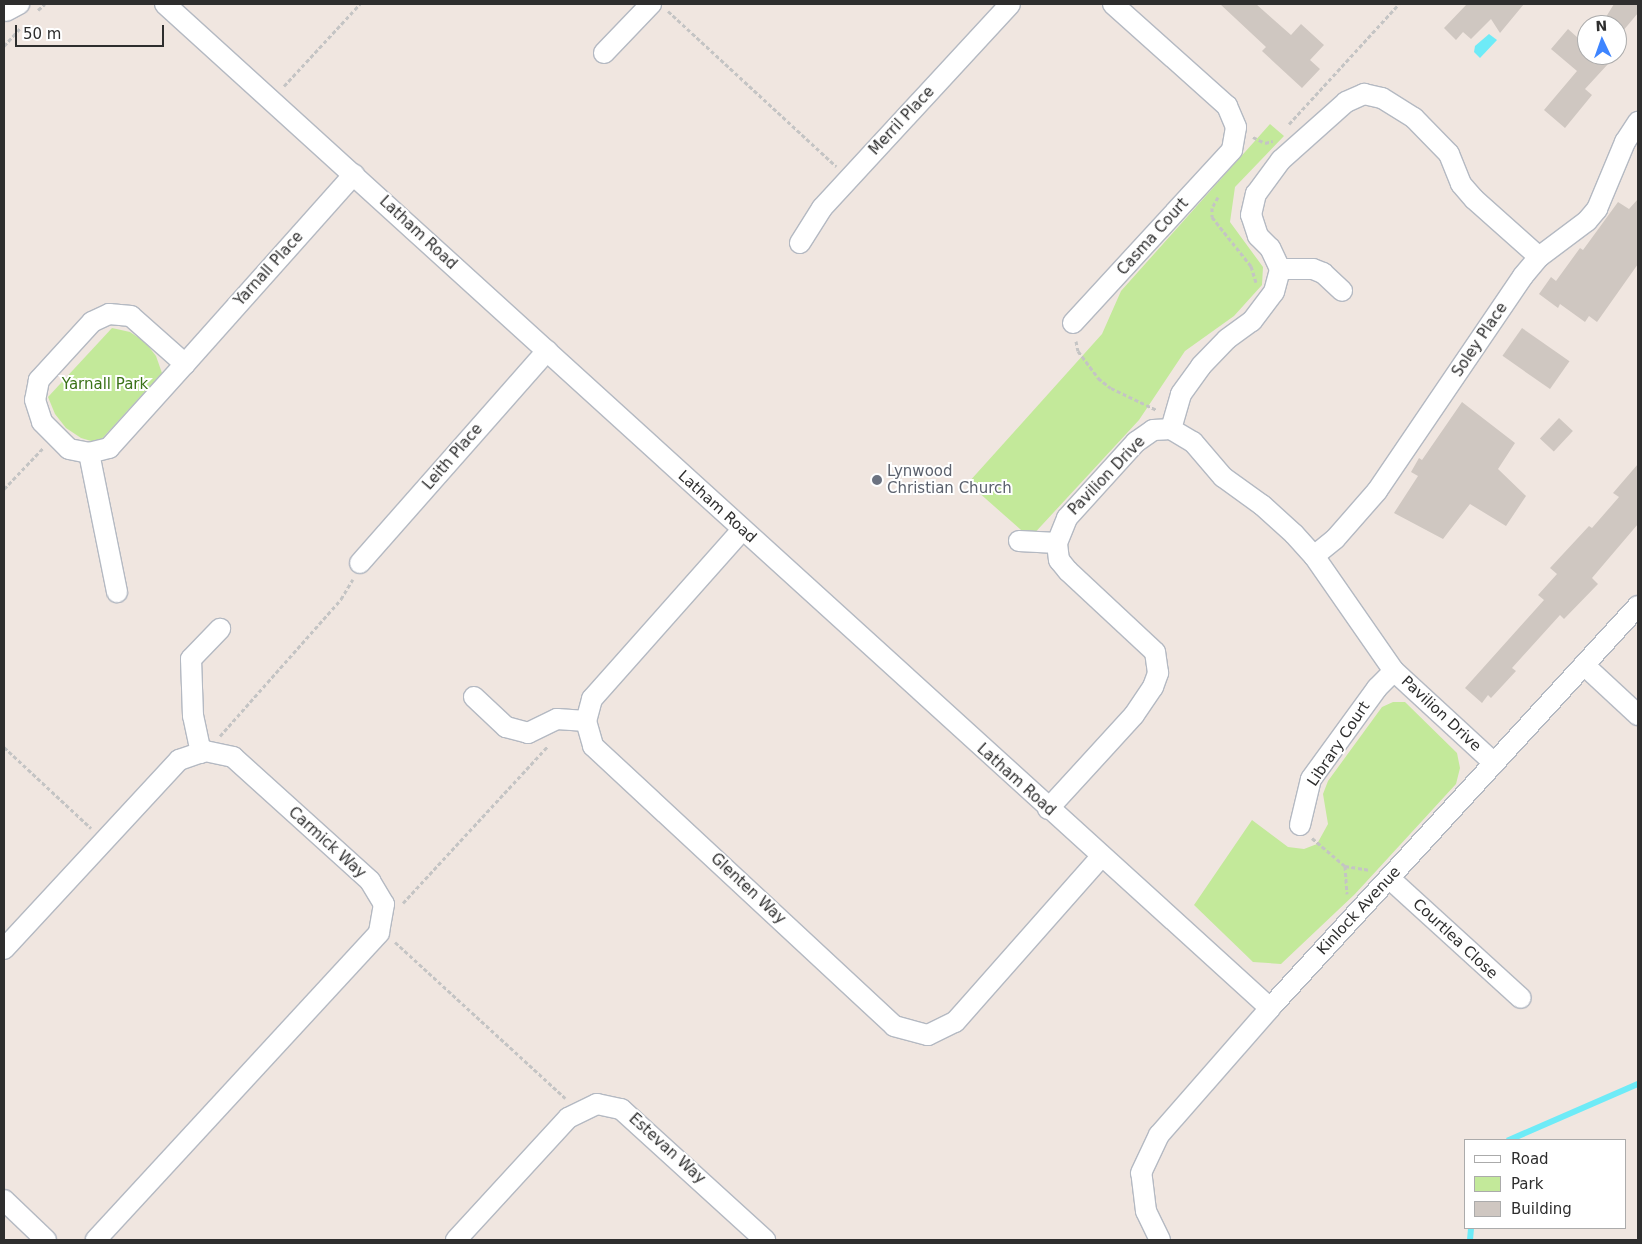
<!DOCTYPE html>
<html>
<head>
<meta charset="utf-8">
<style>
  body { margin:0 }
  #map { position:relative; width:1642px; height:1244px; overflow:hidden; background:#f0e6e0; font-family:"DejaVu Sans",sans-serif }
  div>[style] { position:absolute }
  .green>* { inset:0; background:#c3e99a }
  .water>* { inset:0; background:#6eebf7 }
  .stream>* { height:6px; margin:-3px; padding:0 3px; transform-origin:3px; border-radius:3px; background:#6eebf7 }
  .building>* { inset:0; background:#cfc7c1; transform-origin:0 0 }
  .path>* { height:3px; margin-top:-1.5px; transform-origin:0; background:repeating-linear-gradient(90deg,#c4c4c4 0 4px,transparent 0 6.5px) }
  .roads { filter:drop-shadow(1px 0 #b4b9c2) drop-shadow(-1px 0 #b4b9c2) drop-shadow(0 1px #b4b9c2) drop-shadow(0 -1px #b4b9c2) }
  .minor>* { height:20px; margin:-10px; padding:0 10px; transform-origin:10px; border-radius:10px; background:#fff }
  .dots>* { width:14px; height:14px; translate:-50% -50%; box-sizing:border-box; border:2px solid #fff; border-radius:50% }
  span { translate:-50% -50%; white-space:nowrap; text-align:center; line-height:1.15; -webkit-text-stroke:4px #fff; paint-order:stroke }
  .street-label { font-size:15px; color:#2e2e2e }
  .park-label { font-size:15px; color:#3a7217 }
  .worship-label { font-size:15px; color:#5b616d }
  .left { translate:0 -50%; text-align:left }
  .frame { position:absolute; inset:0; border:5px solid #2e2e2e; pointer-events:none }
  .legend { position:absolute; left:1464px; top:1139px; width:162px; height:90px; box-sizing:border-box; background:#fff; border:1px solid #ababab; margin:0; padding:6px 9px; list-style:none; font-size:15px; color:#2e2e2e }
  .legend li { display:flex; align-items:center; gap:10px; height:25px }
  .legend b { width:25px; border:1px solid #ababab }
  .north { position:absolute; left:1577px; top:15px; width:50px; height:50px; box-sizing:border-box; background:#fff; border:1px solid #ababab; border-radius:50%; rotate:357deg; font-size:14px; font-weight:700; line-height:20px; text-align:center; color:#2e2e2e }
  .north::after { content:''; display:block; margin:auto; width:18px; height:22px; background:#3e85ff; clip-path:polygon(50% 0,100% 100%,50% 72%,0 100%) }
  .scale { position:absolute; left:15px; top:25px; width:149px; height:22px; box-sizing:border-box; border:2px solid #2e2e2e; border-top:0; padding-left:6px; font-size:15px; line-height:18px; white-space:nowrap; color:#2e2e2e; -webkit-text-stroke:4px #fff; paint-order:stroke }
</style>
</head>
<body>
<div id="map">
  <div class="green">
    <i style="clip-path:polygon(1270px 124px,1284px 136px,1235px 187px,1230px 222px,1263px 267px,1262px 285px,1234px 316px,1185px 351px,1139px 420px,1030px 538px,968px 483px,1102px 334px,1121px 291px)"></i>
    <i style="clip-path:polygon(112px 328px,130px 332px,145px 342px,156px 356px,162px 373px,98px 443px,81px 438px,66px 428px,55px 414px,48px 397px)"></i>
    <i style="clip-path:polygon(1393px 702px,1405px 702px,1457px 753px,1460px 768px,1456px 784px,1355px 894px,1281px 964px,1253px 962px,1194px 905px,1252px 820px,1288px 847px,1304px 849px,1317px 844px,1328px 824px,1323px 794px,1328px 781px,1382px 707px)"></i>
  </div>
  <div class="water">
    <i style="clip-path:polygon(1489px 34px,1497px 40px,1480px 58px,1474px 52px,1475px 46px)"></i>
  </div>
  <div class="stream">
    <i style="left:1509px;top:1140px;width:141px;rotate:-23.5deg"></i>
    <i style="left:1470px;top:1240px;width:12px;rotate:-85deg"></i>
  </div>
  <div class="building">
    <i style="clip-path:polygon(1220px 4px,1256px 4px,1291px 35px,1301px 24px,1324px 45px,1310px 60px,1320px 69px,1302px 88px,1262px 51px,1266px 47px)"></i>
    <i style="clip-path:polygon(1467px 4px,1524px 4px,1500px 33px,1491px 19px,1471px 39px,1463px 32px,1456px 40px,1444px 28px)"></i>
    <i style="clip-path:polygon(1614px 4px,1638px 4px,1638px 13px,1617px 38px,1617px 25px,1601px 25px)"></i>
    <i style="clip-path:polygon(1568px 29px,1587px 46px,1587px 55px,1599px 55px,1608px 64px,1585px 89px,1592px 95px,1565px 128px,1544px 110px,1577px 71px,1551px 49px)"></i>
    <i style="clip-path:polygon(1638px 199px,1638px 264px,1597px 322px,1589px 316px,1585px 322px,1560px 304px,1558px 308px,1539px 294px,1551px 277px,1556px 281px,1580px 248px,1583px 250px,1618px 202px,1629px 209px)"></i>
    <i style="left:1522px;top:328px;width:58px;height:34px;rotate:35deg"></i>
    <i style="clip-path:polygon(1462px 402px,1515px 443px,1498px 469px,1526px 496px,1506px 526px,1470px 504px,1443px 539px,1394px 513px,1418px 476px,1411px 472px,1419px 458px,1422px 460px)"></i>
    <i style="left:1559px;top:418px;width:19px;height:28px;rotate:43deg"></i>
    <i style="clip-path:polygon(1638px 464px,1638px 524px,1592px 578px,1598px 584px,1564px 619px,1560px 615px,1512px 668px,1516px 671px,1491px 698px,1488px 695px,1482px 703px,1465px 688px,1544px 600px,1538px 595px,1557px 574px,1550px 568px,1589px 526px,1592px 528px,1619px 497px,1613px 493px)"></i>
  </div>
  <div class="path">
    <i style="left:38px;top:10px;width:9px;rotate:-41deg"></i>
    <i style="left:668px;top:11px;width:229px;rotate:42.7deg"></i>
    <i style="left:4px;top:46px;width:25px;rotate:-48deg"></i>
    <i style="left:284px;top:86px;width:112px;rotate:-47.2deg"></i>
    <i style="left:1289px;top:124px;width:163px;rotate:-47.5deg"></i>
    <i style="left:1253px;top:137px;width:13px;rotate:27deg"></i>
    <i style="left:1265px;top:143px;width:8px;rotate:-14deg"></i>
    <i style="left:1218px;top:197px;width:13px;rotate:119deg"></i>
    <i style="left:1212px;top:208px;width:9px;rotate:90deg"></i>
    <i style="left:1212px;top:217px;width:63px;rotate:51.5deg"></i>
    <i style="left:1251px;top:266px;width:17px;rotate:73deg"></i>
    <i style="left:1076px;top:341px;width:10px;rotate:79deg"></i>
    <i style="left:1078px;top:351px;width:34px;rotate:53deg"></i>
    <i style="left:1098px;top:378px;width:16px;rotate:38deg"></i>
    <i style="left:1111px;top:388px;width:51px;rotate:25.6deg"></i>
    <i style="left:4px;top:489px;width:57px;rotate:-46.4deg"></i>
    <i style="left:220px;top:736px;width:183px;rotate:-48.5deg"></i>
    <i style="left:341px;top:599px;width:23px;rotate:-59deg"></i>
    <i style="left:4px;top:747px;width:119px;rotate:43deg"></i>
    <i style="left:1312px;top:838px;width:43px;rotate:40.3deg"></i>
    <i style="left:1345px;top:866px;width:28px;rotate:86deg"></i>
    <i style="left:1345px;top:866px;width:24px;rotate:9deg"></i>
    <i style="left:403px;top:903px;width:214px;rotate:-47.3deg"></i>
    <i style="left:395px;top:942px;width:231px;rotate:42.5deg"></i>
  </div>
  <div class="roads">
    <div class="minor">
      <i style="left:165px;top:4px;width:1493px;rotate:42.26deg"></i>
      <i style="left:6px;top:11px;width:15px;rotate:-28deg"></i>
      <i style="left:604px;top:53px;width:68px;rotate:-46.2deg"></i>
      <i style="left:800px;top:243px;width:41px;rotate:-57.8deg"></i>
      <i style="left:822px;top:208px;width:277px;rotate:-47.3deg"></i>
      <i style="left:1280px;top:269px;width:33px"></i>
      <i style="left:1313px;top:269px;width:11px;rotate:22deg"></i>
      <i style="left:1323px;top:273px;width:26px;rotate:43deg"></i>
      <i style="left:1073px;top:323px;width:235px;rotate:-47.4deg"></i>
      <i style="left:1232px;top:150px;width:23px;rotate:-80deg"></i>
      <i style="left:1236px;top:127px;width:23px;rotate:-113deg"></i>
      <i style="left:1227px;top:106px;width:153px;rotate:-138.2deg"></i>
      <i style="left:185px;top:364px;width:72px;rotate:-138.4deg"></i>
      <i style="left:131px;top:316px;width:22px;rotate:-175deg"></i>
      <i style="left:109px;top:314px;width:19px;rotate:155deg"></i>
      <i style="left:92px;top:322px;width:79px;rotate:132.4deg"></i>
      <i style="left:39px;top:380px;width:20px;rotate:101deg"></i>
      <i style="left:35px;top:400px;width:23px;rotate:72deg"></i>
      <i style="left:42px;top:422px;width:38px;rotate:45deg"></i>
      <i style="left:69px;top:449px;width:20px;rotate:11deg"></i>
      <i style="left:89px;top:453px;width:21px;rotate:-14deg"></i>
      <i style="left:109px;top:448px;width:113px;rotate:-47.9deg"></i>
      <i style="left:185px;top:364px;width:254px;rotate:-48.3deg"></i>
      <i style="left:1171px;top:429px;width:36px;rotate:-74deg"></i>
      <i style="left:1181px;top:394px;width:34px;rotate:-54deg"></i>
      <i style="left:1201px;top:366px;width:37px;rotate:-46deg"></i>
      <i style="left:1227px;top:339px;width:31px;rotate:-36deg"></i>
      <i style="left:1252px;top:321px;width:36px;rotate:-53deg"></i>
      <i style="left:1274px;top:292px;width:24px;rotate:-75deg"></i>
      <i style="left:1280px;top:269px;width:23px;rotate:-115deg"></i>
      <i style="left:1270px;top:248px;width:17px;rotate:-135deg"></i>
      <i style="left:1258px;top:236px;width:22px;rotate:-108deg"></i>
      <i style="left:1251px;top:215px;width:22px;rotate:-77deg"></i>
      <i style="left:1256px;top:194px;width:42px;rotate:-53.7deg"></i>
      <i style="left:1281px;top:160px;width:87px;rotate:-41.7deg"></i>
      <i style="left:1346px;top:102px;width:20px;rotate:-24deg"></i>
      <i style="left:1364px;top:94px;width:18px;rotate:13deg"></i>
      <i style="left:1382px;top:98px;width:38px;rotate:32deg"></i>
      <i style="left:1414px;top:118px;width:50px;rotate:45.8deg"></i>
      <i style="left:1449px;top:154px;width:32px;rotate:68deg"></i>
      <i style="left:1461px;top:184px;width:20px;rotate:49deg"></i>
      <i style="left:1474px;top:199px;width:87px;rotate:41.7deg"></i>
      <i style="left:89px;top:453px;width:142px;rotate:78.6deg"></i>
      <i style="left:742px;top:530px;width:226px;rotate:131.6deg"></i>
      <i style="left:592px;top:699px;width:23px;rotate:105deg"></i>
      <i style="left:586px;top:721px;width:26px;rotate:74deg"></i>
      <i style="left:593px;top:746px;width:411px;rotate:42.9deg"></i>
      <i style="left:894px;top:1026px;width:35px;rotate:15deg"></i>
      <i style="left:928px;top:1035px;width:30px;rotate:-26deg"></i>
      <i style="left:955px;top:1022px;width:220px;rotate:-48.5deg"></i>
      <i style="left:1019px;top:541px;width:38px;rotate:3deg"></i>
      <i style="left:1314px;top:556px;width:27px;rotate:-39deg"></i>
      <i style="left:1335px;top:539px;width:64px;rotate:-48.8deg"></i>
      <i style="left:1377px;top:491px;width:260px;rotate:-55.8deg"></i>
      <i style="left:1523px;top:276px;width:25px;rotate:-50deg"></i>
      <i style="left:1539px;top:257px;width:60px;rotate:-36.9deg"></i>
      <i style="left:1587px;top:221px;width:16px;rotate:-50deg"></i>
      <i style="left:1597px;top:209px;width:73px;rotate:-67.3deg"></i>
      <i style="left:1625px;top:142px;width:24px;rotate:-57deg"></i>
      <i style="left:360px;top:563px;width:283px;rotate:-48.6deg"></i>
      <i style="left:1584px;top:665px;width:74px;rotate:42.8deg"></i>
      <i style="left:474px;top:697px;width:44px;rotate:43.2deg"></i>
      <i style="left:506px;top:727px;width:23px;rotate:15deg"></i>
      <i style="left:528px;top:733px;width:32px;rotate:-26deg"></i>
      <i style="left:557px;top:719px;width:29px;rotate:4deg"></i>
      <i style="left:201px;top:753px;width:38px;rotate:-102deg"></i>
      <i style="left:193px;top:716px;width:57px;rotate:-92deg"></i>
      <i style="left:191px;top:659px;width:42px;rotate:-46deg"></i>
      <i style="left:1048px;top:809px;width:127px;rotate:-47.5deg"></i>
      <i style="left:1134px;top:715px;width:34px;rotate:-56deg"></i>
      <i style="left:1153px;top:687px;width:15px;rotate:-70deg"></i>
      <i style="left:1158px;top:673px;width:21px;rotate:-98deg"></i>
      <i style="left:1155px;top:652px;width:119px;rotate:-137deg"></i>
      <i style="left:1068px;top:571px;width:14px;rotate:-129deg"></i>
      <i style="left:1059px;top:560px;width:17px;rotate:-97deg"></i>
      <i style="left:1057px;top:543px;width:27px;rotate:-68deg"></i>
      <i style="left:1067px;top:518px;width:103px;rotate:-47.8deg"></i>
      <i style="left:1136px;top:442px;width:21px;rotate:-35deg"></i>
      <i style="left:1153px;top:430px;width:18px;rotate:-3deg"></i>
      <i style="left:1171px;top:429px;width:26px;rotate:31deg"></i>
      <i style="left:1193px;top:442px;width:46px;rotate:49.4deg"></i>
      <i style="left:1223px;top:477px;width:48px;rotate:35.7deg"></i>
      <i style="left:1262px;top:505px;width:43px;rotate:42.2deg"></i>
      <i style="left:1294px;top:534px;width:30px;rotate:48deg"></i>
      <i style="left:1314px;top:556px;width:140px;rotate:55.2deg"></i>
      <i style="left:1394px;top:671px;width:136px;rotate:42.6deg"></i>
      <i style="left:1300px;top:825px;width:47px;rotate:-76.6deg"></i>
      <i style="left:1311px;top:779px;width:112px;rotate:-54deg"></i>
      <i style="left:1377px;top:688px;width:24px;rotate:-45deg"></i>
      <i style="left:1389px;top:878px;width:178px;rotate:42.3deg"></i>
      <i style="left:4px;top:949px;width:258px;rotate:-47.2deg"></i>
      <i style="left:179px;top:760px;width:28px;rotate:-19deg"></i>
      <i style="left:205px;top:751px;width:29px;rotate:12deg"></i>
      <i style="left:233px;top:757px;width:185px;rotate:42.1deg"></i>
      <i style="left:370px;top:881px;width:27px;rotate:59deg"></i>
      <i style="left:384px;top:904px;width:29px;rotate:100deg"></i>
      <i style="left:379px;top:933px;width:418px;rotate:132.7deg"></i>
      <i style="left:4px;top:1200px;width:58px;rotate:43.6deg"></i>
      <i style="left:456px;top:1240px;width:166px;rotate:-47.4deg"></i>
      <i style="left:568px;top:1118px;width:32px;rotate:-26deg"></i>
      <i style="left:597px;top:1104px;width:25px;rotate:12deg"></i>
      <i style="left:621px;top:1109px;width:195px;rotate:42.3deg"></i>
      <i style="left:1160px;top:1240px;width:32px;rotate:-116deg"></i>
      <i style="left:1146px;top:1211px;width:38px;rotate:-97deg"></i>
      <i style="left:1141px;top:1173px;width:42px;rotate:-64.7deg"></i>
      <i style="left:1159px;top:1135px;width:169px;rotate:-48.8deg"></i>
      <i style="left:1270px;top:1008px;width:545px;rotate:-47.53deg"></i>
    </div>
  </div>
  <div class="dots">
    <i style="left:877px;top:480px;background:#6b7280"></i>
  </div>
  <div class="street-label">
    <span style="left:902px;top:121px;rotate:-47deg">Merril Place</span>
    <span style="left:418px;top:233px;rotate:43deg">Latham Road</span>
    <span style="left:1153px;top:237px;rotate:-48deg">Casma Court</span>
    <span style="left:269px;top:269px;rotate:-48deg">Yarnall Place</span>
    <span style="left:1480px;top:340px;rotate:-56deg">Soley Place</span>
    <span style="left:453px;top:457px;rotate:-49deg">Leith Place</span>
    <span style="left:1107px;top:476px;rotate:-46deg">Pavilion Drive</span>
    <span style="left:717px;top:507px;rotate:42deg">Latham Road</span>
    <span style="left:1441px;top:714px;rotate:43deg">Pavilion Drive</span>
    <span style="left:1339px;top:744px;rotate:-56deg">Library Court</span>
    <span style="left:1016px;top:780px;rotate:42deg">Latham Road</span>
    <span style="left:327px;top:843px;rotate:42deg">Carmick Way</span>
    <span style="left:748px;top:889px;rotate:43deg">Glenten Way</span>
    <span style="left:1359px;top:911px;rotate:-47deg">Kinlock Avenue</span>
    <span style="left:1455px;top:939px;rotate:43deg">Courtlea Close</span>
    <span style="left:667px;top:1149px;rotate:42deg">Estevan Way</span>
  </div>
  <div class="park-label">
    <span style="left:105px;top:385px">Yarnall Park</span>
  </div>
  <div class="worship-label">
    <span class="left" style="left:887px;top:480px">Lynwood<br>Christian Church</span>
  </div>
  <div class="frame"></div>
  <ul class="legend">
  <li><b style="height:6px;background:#fff"></b>Road</li>
  <li><b style="height:14px;background:#c3e99a"></b>Park</li>
  <li><b style="height:14px;background:#cfc7c1"></b>Building</li>
  </ul>
  <div class="north">N</div>
  <div class="scale">50 m</div>
</div>
</body>
</html>
